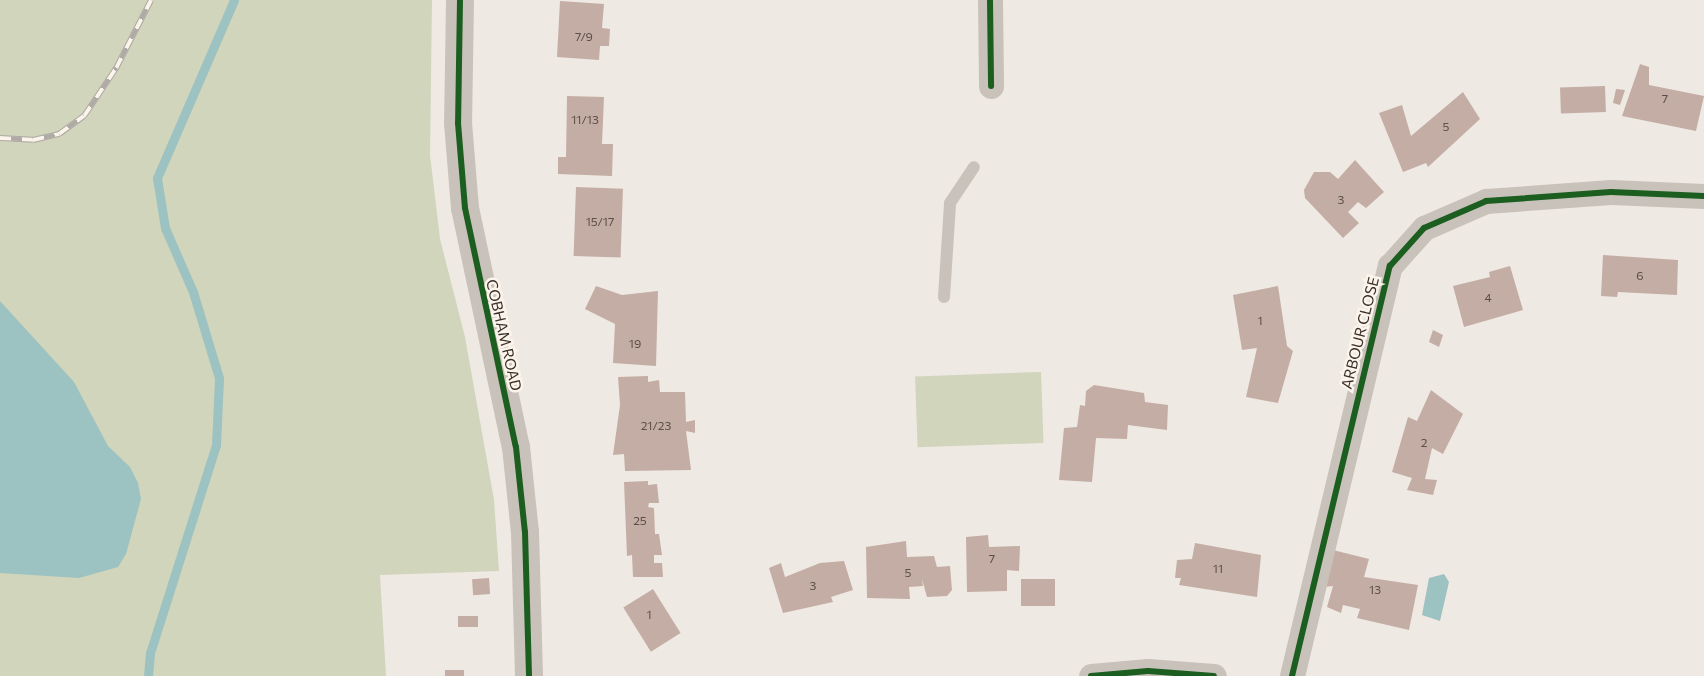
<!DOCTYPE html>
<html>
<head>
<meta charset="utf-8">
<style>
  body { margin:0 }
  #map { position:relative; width:1704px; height:676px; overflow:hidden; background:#efe9e3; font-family:Commissioner,sans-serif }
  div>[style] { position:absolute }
  .green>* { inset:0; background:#d0d5bc; transform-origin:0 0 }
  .water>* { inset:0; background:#9dc2c2 }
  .stream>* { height:9px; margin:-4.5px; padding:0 4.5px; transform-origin:4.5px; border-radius:4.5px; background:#9dc2c2 }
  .building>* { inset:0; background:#c4ada4; transform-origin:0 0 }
  .service>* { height:12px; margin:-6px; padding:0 6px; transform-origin:6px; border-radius:6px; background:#c9c2bb }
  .minor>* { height:25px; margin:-12.5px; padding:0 12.5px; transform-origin:12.5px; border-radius:12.5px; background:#c9c2bb }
  .tertiary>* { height:28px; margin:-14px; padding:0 14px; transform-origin:14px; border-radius:14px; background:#c9c2bb }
  .rail>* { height:5.5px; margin-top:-2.75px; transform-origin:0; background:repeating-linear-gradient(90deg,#fbf4eb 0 11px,#b0aaa6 0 22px); box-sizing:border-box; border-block:1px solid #b0aaa6 }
  .cycleway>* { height:6px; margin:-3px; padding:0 3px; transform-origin:3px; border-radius:3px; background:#1b5e20 }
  span { translate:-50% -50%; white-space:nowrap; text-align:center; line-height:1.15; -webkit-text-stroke:5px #fbf4eb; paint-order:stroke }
  .number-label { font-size:12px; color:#5c4e48 }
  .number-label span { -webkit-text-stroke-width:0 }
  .street-label { font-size:15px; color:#3a2e29 }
</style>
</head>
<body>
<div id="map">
  <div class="green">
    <i style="clip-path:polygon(0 0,432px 0,430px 155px,440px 239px,465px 337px,494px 500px,499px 571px,380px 575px,386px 676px,0 676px)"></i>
    <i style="left:1041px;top:372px;width:71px;height:126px;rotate:88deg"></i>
  </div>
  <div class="water">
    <i style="clip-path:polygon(0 301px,74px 382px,108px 446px,130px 467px,138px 483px,141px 499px,126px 554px,118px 567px,79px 578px,0 573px)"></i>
    <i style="clip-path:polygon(1444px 574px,1449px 582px,1440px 621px,1422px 615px,1429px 578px)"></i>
  </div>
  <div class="stream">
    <i style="left:148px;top:676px;width:23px;rotate:-85deg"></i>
    <i style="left:150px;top:653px;width:218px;rotate:-72.4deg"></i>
    <i style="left:216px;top:445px;width:67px;rotate:-87.4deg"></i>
    <i style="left:219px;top:378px;width:90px;rotate:-106.8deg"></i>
    <i style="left:193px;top:292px;width:70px;rotate:-113.6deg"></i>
    <i style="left:165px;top:228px;width:51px;rotate:-99.1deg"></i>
    <i style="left:157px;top:178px;width:194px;rotate:-66.6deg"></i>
  </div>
  <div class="building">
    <i style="clip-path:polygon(560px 1px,604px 4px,602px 28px,610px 29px,609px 46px,600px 46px,599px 60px,557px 57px)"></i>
    <i style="clip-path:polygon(1640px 64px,1649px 67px,1649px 85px,1704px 96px,1696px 131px,1622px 116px)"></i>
    <i style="left:1605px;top:86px;width:26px;height:45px;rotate:88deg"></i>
    <i style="clip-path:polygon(1616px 89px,1625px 90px,1620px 105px,1613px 103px)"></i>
    <i style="clip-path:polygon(1463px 92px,1480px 119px,1428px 167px,1426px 163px,1403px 172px,1379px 113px,1402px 105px,1411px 136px)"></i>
    <i style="clip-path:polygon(567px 96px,604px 97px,602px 144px,613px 144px,612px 176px,558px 174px,558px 157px,566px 157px)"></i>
    <i style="clip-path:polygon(1355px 160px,1384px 192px,1366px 208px,1358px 202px,1348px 212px,1359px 223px,1343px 238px,1305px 198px,1304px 190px,1314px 172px,1330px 172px,1338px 179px)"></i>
    <i style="left:576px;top:187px;width:47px;height:69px;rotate:2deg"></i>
    <i style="clip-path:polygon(1603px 255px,1678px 260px,1677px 295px,1618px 292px,1617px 297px,1601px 296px)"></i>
    <i style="clip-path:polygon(1510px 266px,1523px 310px,1464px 327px,1453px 286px,1490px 277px,1489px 272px)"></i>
    <i style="clip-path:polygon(596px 286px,622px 295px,658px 291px,656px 366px,613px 363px,615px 324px,585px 309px)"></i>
    <i style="clip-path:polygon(1278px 286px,1287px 346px,1293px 351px,1278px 403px,1246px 397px,1257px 348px,1242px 350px,1233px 295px)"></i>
    <i style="clip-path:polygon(1433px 330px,1443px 335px,1439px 347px,1429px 342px)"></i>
    <i style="clip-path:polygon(648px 376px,648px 382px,659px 380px,660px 392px,685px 392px,686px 422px,695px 420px,695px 433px,686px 431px,691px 470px,625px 471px,624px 454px,613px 455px,620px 405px,618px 377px)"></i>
    <i style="clip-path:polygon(1094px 385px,1144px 393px,1145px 402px,1168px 405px,1167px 430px,1128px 425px,1127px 439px,1096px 438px,1092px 482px,1059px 480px,1064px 428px,1077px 427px,1080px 405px,1085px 406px,1086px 391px)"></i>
    <i style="clip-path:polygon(1431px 390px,1463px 414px,1443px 454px,1432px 448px,1425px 479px,1437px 480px,1433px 495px,1407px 490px,1412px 478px,1392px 472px,1408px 417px,1417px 421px)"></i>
    <i style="clip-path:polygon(648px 481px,648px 485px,657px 484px,659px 503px,649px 503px,648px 507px,654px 508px,655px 534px,659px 534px,662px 555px,654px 555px,654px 563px,662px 563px,663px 577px,633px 577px,632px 555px,627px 556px,624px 482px)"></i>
    <i style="clip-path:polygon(988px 535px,989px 547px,1020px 546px,1019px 571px,1007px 570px,1007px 591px,967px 592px,966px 537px)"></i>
    <i style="clip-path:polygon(906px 541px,907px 557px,934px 556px,937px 567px,950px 566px,952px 590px,947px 596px,927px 597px,922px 579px,923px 586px,909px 587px,910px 599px,867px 598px,866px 547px)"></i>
    <i style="clip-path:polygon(1195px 543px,1261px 555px,1257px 597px,1179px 585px,1181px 578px,1175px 578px,1177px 560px,1192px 559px)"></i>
    <i style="clip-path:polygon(1333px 550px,1369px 559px,1364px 577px,1418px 585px,1409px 630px,1357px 618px,1360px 609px,1343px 605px,1341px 613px,1327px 607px,1333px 586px,1324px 587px)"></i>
    <i style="clip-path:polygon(844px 561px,853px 590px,831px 597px,833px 602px,783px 613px,769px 568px,781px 563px,785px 577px,820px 563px)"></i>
    <i style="left:489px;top:578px;width:16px;height:17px;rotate:86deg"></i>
    <i style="left:1021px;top:579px;width:34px;height:27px"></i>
    <i style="left:653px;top:589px;width:52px;height:35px;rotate:58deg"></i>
    <i style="left:478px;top:616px;width:11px;height:20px;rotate:90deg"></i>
    <i style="left:445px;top:670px;width:19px;height:6px"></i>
  </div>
  <div class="service">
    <i style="left:944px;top:297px;width:94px;rotate:-86.3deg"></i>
    <i style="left:950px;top:203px;width:43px;rotate:-56.3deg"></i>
  </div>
  <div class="minor">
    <i style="left:990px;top:0;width:86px;rotate:89.3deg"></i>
    <i style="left:1091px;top:676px;width:57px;rotate:-5deg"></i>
    <i style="left:1148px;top:671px;width:66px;rotate:4.3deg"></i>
    <i style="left:1292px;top:676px;width:422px;rotate:-76.6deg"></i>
    <i style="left:1390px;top:266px;width:51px;rotate:-48.2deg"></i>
    <i style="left:1424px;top:228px;width:68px;rotate:-23.5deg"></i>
    <i style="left:1486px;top:201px;width:125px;rotate:-4.1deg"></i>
    <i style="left:1611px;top:192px;width:93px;rotate:2.5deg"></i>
  </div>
  <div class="tertiary">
    <i style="left:460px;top:0;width:123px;rotate:90.9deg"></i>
    <i style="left:458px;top:123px;width:85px;rotate:85.3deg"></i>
    <i style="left:465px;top:208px;width:244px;rotate:78deg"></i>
    <i style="left:516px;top:447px;width:85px;rotate:84deg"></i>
    <i style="left:525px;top:532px;width:144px;rotate:88.4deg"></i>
  </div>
  <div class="rail">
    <i style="left:0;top:138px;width:33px;rotate:3deg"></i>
    <i style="left:33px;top:140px;width:27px;rotate:-13deg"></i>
    <i style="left:59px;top:134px;width:31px;rotate:-36deg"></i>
    <i style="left:84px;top:116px;width:58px;rotate:-56.3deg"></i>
    <i style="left:116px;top:68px;width:76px;rotate:-62.8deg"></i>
  </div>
  <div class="cycleway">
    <i style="left:460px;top:0;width:123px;rotate:90.9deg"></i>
    <i style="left:458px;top:123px;width:85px;rotate:85.3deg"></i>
    <i style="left:465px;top:208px;width:244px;rotate:78deg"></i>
    <i style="left:516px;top:447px;width:85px;rotate:84deg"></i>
    <i style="left:525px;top:532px;width:144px;rotate:88.4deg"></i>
    <i style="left:990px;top:0;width:86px;rotate:89.3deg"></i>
    <i style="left:1091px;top:676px;width:57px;rotate:-5deg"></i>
    <i style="left:1148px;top:671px;width:66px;rotate:4.3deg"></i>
    <i style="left:1292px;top:676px;width:422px;rotate:-76.6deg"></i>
    <i style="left:1390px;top:266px;width:51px;rotate:-48.2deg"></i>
    <i style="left:1424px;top:228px;width:68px;rotate:-23.5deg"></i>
    <i style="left:1486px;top:201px;width:125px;rotate:-4.1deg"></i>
    <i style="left:1611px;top:192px;width:93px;rotate:2.5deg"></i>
  </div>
  <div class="number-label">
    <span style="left:584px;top:37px">7/9</span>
    <span style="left:1665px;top:99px">7</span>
    <span style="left:585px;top:120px">11/13</span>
    <span style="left:1446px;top:127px">5</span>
    <span style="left:1341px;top:200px">3</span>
    <span style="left:600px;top:222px">15/17</span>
    <span style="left:1640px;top:276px">6</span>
    <span style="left:1488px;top:298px">4</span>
    <span style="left:1260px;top:321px">1</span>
    <span style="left:635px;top:344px">19</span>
    <span style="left:656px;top:426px">21/23</span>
    <span style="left:1424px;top:443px">2</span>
    <span style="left:640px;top:521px">25</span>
    <span style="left:992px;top:559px">7</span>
    <span style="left:1218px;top:569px">11</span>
    <span style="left:908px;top:573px">5</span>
    <span style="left:813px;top:586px">3</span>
    <span style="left:1375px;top:590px">13</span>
    <span style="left:649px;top:615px">1</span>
  </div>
  <div class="street-label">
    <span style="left:1360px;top:333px;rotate:-76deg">ARBOUR CLOSE</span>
    <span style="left:504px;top:335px;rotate:77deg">COBHAM ROAD</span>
  </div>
</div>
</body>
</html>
